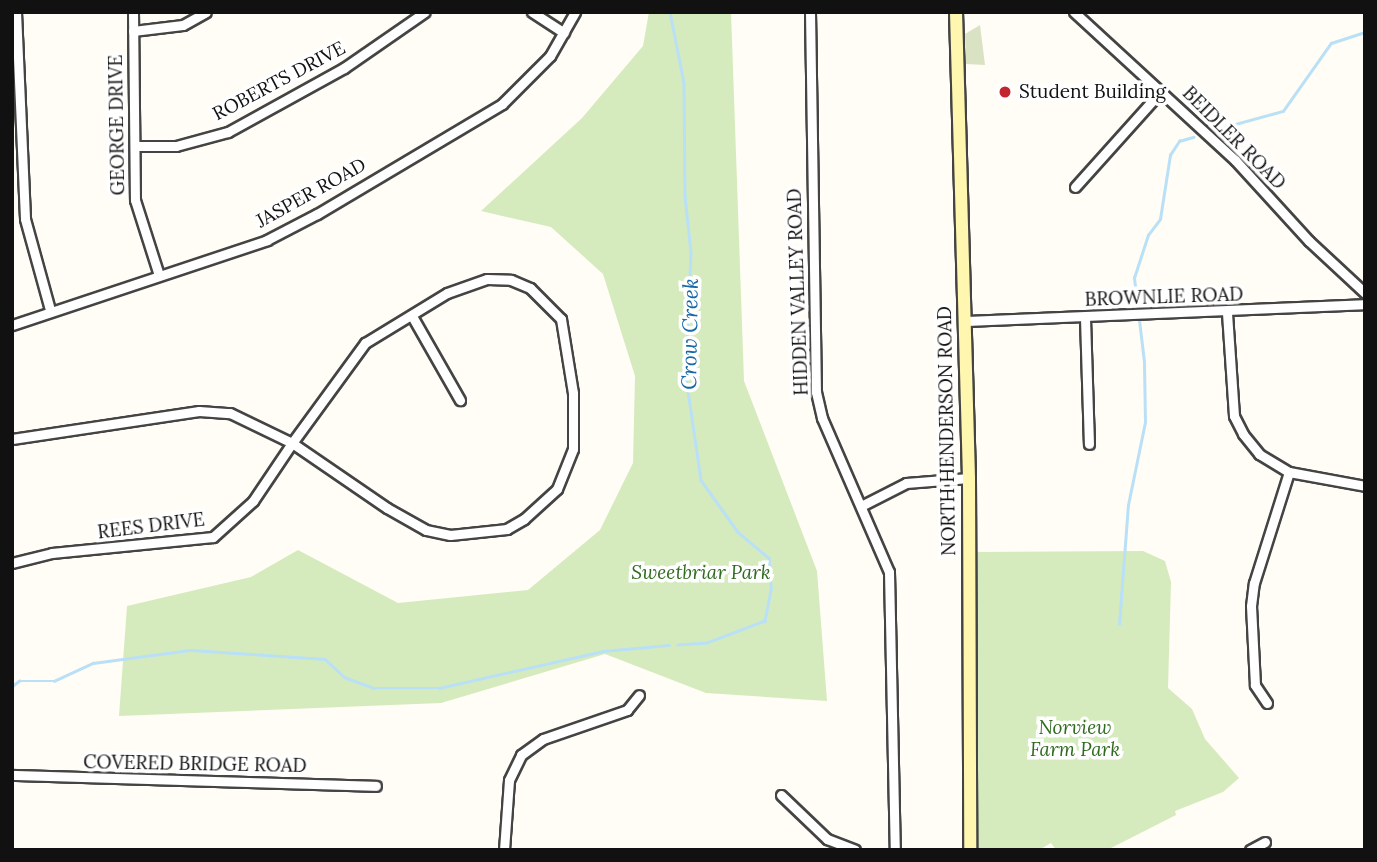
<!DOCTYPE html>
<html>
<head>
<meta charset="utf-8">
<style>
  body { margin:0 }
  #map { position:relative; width:1377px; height:862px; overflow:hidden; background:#fffdf5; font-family:Lora,serif }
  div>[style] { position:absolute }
  .green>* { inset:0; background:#d5ebbd }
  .cemetery>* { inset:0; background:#d9e3c4 }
  .stream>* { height:2.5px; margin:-1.25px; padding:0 1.25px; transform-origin:1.25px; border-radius:1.25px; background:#b9e0f7 }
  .roads { filter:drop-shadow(2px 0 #444) drop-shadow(-2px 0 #444) drop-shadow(0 2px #444) drop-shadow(0 -2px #444) }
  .street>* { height:9px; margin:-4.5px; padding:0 4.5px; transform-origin:4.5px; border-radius:4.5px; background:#fff }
  .secondary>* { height:12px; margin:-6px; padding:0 6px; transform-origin:6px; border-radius:6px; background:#fff6b0 }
  .dots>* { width:19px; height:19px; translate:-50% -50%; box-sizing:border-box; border:4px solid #fff; border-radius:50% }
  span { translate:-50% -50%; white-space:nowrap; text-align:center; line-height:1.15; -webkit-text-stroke:7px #fff; paint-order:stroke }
  .street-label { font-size:19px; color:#111 }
  .poi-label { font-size:19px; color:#111 }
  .left { translate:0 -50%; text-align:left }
  .park-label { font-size:19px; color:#2f6b1f; font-style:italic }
  .water-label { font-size:21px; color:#1768a6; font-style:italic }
  .frame { position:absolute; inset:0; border:14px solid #111; pointer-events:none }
</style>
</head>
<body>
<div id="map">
  <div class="green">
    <i style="clip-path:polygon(649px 12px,731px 12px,744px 381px,817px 571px,827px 701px,706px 693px,605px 654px,441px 703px,119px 716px,127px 606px,251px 577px,298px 550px,398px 603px,528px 590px,600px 530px,633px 463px,635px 376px,603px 274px,551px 227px,481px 211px,582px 118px,643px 46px)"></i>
    <i style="clip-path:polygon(1143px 551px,1165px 561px,1171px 582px,1168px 688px,1192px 709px,1205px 739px,1239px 778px,1223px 792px,1175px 811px,1176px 815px,1107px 850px,1056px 850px,1051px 843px,1039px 850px,971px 850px,969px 552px)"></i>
  </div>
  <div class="cemetery">
    <i style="clip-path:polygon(980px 25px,985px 65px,966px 64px,965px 34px)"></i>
  </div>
  <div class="stream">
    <i style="left:670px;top:12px;width:72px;rotate:78.8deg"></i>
    <i style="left:684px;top:83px;width:113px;rotate:89.5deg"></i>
    <i style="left:685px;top:196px;width:56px;rotate:83.9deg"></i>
    <i style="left:691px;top:252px;width:125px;rotate:92.3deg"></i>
    <i style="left:686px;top:377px;width:104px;rotate:81.7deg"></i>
    <i style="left:701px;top:480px;width:64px;rotate:54.6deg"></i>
    <i style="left:738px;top:532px;width:40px;rotate:40deg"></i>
    <i style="left:769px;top:558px;width:32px;rotate:86deg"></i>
    <i style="left:771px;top:590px;width:32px;rotate:101deg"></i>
    <i style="left:765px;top:621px;width:62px;rotate:159.2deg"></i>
    <i style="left:707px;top:643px;width:29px;rotate:176deg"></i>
    <i style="left:1217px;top:129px;width:68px;rotate:-15.3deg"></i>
    <i style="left:1283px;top:111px;width:83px;rotate:-54.8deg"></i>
    <i style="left:1331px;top:43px;width:36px;rotate:-18deg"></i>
    <i style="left:1119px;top:624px;width:119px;rotate:-85.7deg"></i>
    <i style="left:1128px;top:505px;width:85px;rotate:-78.4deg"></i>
    <i style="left:1145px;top:422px;width:60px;rotate:-91deg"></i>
    <i style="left:1144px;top:362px;width:85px;rotate:-96.8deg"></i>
    <i style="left:1134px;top:278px;width:45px;rotate:-72deg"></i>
    <i style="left:1148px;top:235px;width:20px;rotate:-53deg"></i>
    <i style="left:1160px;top:219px;width:65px;rotate:-81.1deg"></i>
    <i style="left:1170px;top:155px;width:17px;rotate:-57deg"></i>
    <i style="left:1179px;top:141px;width:15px;rotate:-16deg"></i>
    <i style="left:12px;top:686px;width:9px;rotate:-36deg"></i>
    <i style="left:19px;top:681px;width:35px"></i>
    <i style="left:54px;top:681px;width:43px;rotate:-24.8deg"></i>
    <i style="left:93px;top:663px;width:99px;rotate:-7.6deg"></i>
    <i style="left:191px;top:650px;width:134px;rotate:3.8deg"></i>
    <i style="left:325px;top:659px;width:26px;rotate:43deg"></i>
    <i style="left:344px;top:677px;width:32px;rotate:20deg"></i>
    <i style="left:374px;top:688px;width:65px"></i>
    <i style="left:439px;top:688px;width:168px;rotate:-12.7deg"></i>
    <i style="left:603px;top:651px;width:66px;rotate:-5.2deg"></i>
  </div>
  <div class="roads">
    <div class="street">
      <i style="left:16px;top:12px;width:207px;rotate:87.5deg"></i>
      <i style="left:25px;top:219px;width:94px;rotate:74.6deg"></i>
      <i style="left:133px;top:12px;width:188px;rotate:89.4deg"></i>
      <i style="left:135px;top:200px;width:79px;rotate:72.3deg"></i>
      <i style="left:532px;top:12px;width:38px;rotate:33deg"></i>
      <i style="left:810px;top:12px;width:380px;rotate:89.1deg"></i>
      <i style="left:816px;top:392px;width:27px;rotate:77deg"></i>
      <i style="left:822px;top:418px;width:168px;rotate:66.5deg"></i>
      <i style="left:889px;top:572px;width:278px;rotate:88.8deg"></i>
      <i style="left:1074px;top:12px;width:219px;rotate:42.6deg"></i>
      <i style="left:1235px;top:160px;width:110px;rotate:47.6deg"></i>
      <i style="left:1309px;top:241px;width:76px;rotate:42.9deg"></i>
      <i style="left:133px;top:31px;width:50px;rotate:-6.8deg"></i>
      <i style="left:183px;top:25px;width:26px;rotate:-29deg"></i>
      <i style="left:135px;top:146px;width:41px"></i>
      <i style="left:176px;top:146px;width:54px;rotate:-15.1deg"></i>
      <i style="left:228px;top:132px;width:132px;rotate:-28.9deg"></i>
      <i style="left:344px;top:68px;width:98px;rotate:-34.7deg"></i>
      <i style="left:1075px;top:187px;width:129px;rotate:-48.1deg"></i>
      <i style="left:487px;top:279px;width:24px;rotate:2deg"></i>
      <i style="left:511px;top:280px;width:21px;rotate:23deg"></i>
      <i style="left:530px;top:288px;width:44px;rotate:45deg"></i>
      <i style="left:561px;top:319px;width:75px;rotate:80.8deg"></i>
      <i style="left:573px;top:393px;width:56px;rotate:90deg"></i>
      <i style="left:573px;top:449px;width:43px;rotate:111.8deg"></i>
      <i style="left:557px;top:489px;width:45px;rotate:137.7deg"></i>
      <i style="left:524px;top:519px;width:20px;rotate:150deg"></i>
      <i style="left:507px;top:529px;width:57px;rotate:174deg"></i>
      <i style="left:450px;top:535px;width:25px;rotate:-168deg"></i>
      <i style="left:426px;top:530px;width:45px;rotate:-150.6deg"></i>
      <i style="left:387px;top:508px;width:115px;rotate:-145.6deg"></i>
      <i style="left:292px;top:443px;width:124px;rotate:-53.9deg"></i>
      <i style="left:365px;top:343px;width:96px;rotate:-31.4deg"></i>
      <i style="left:447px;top:293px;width:42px;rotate:-19.3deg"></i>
      <i style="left:1227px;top:313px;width:103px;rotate:86.1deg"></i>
      <i style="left:1234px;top:416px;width:20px;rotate:63deg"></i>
      <i style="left:1243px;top:434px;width:26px;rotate:51deg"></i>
      <i style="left:1259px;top:454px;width:35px;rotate:31deg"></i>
      <i style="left:1289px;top:472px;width:77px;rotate:10.4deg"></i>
      <i style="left:412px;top:316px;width:97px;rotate:60.3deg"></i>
      <i style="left:1085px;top:318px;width:126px;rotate:88.2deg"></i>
      <i style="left:965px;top:321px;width:400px;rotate:-2.4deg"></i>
      <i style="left:12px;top:325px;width:269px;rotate:-18.4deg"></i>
      <i style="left:267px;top:240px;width:56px;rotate:-27.5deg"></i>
      <i style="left:317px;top:214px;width:215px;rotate:-30.7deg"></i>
      <i style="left:502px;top:104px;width:68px;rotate:-45deg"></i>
      <i style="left:550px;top:56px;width:51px;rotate:-60.4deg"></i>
      <i style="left:12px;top:439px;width:189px;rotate:-8.5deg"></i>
      <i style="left:199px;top:411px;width:31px;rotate:4deg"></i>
      <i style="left:230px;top:413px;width:69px;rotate:25.8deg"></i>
      <i style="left:292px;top:443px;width:70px;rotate:123.9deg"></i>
      <i style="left:253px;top:501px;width:54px;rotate:138deg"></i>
      <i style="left:213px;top:537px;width:162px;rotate:174.3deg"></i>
      <i style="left:52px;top:553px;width:41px;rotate:166deg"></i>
      <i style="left:863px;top:505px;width:48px;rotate:-27.1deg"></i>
      <i style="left:906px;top:483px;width:63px;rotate:-4.5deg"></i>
      <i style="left:1267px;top:703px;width:22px;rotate:-124deg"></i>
      <i style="left:1255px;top:685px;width:79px;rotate:-92.9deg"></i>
      <i style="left:1251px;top:606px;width:23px;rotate:-83deg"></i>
      <i style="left:1254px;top:583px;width:116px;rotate:-72.5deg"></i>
      <i style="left:12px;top:775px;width:364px;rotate:1.7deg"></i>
      <i style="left:781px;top:795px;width:64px;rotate:43.7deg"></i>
      <i style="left:827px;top:839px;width:30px;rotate:21deg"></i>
      <i style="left:504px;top:850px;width:70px;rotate:-85.9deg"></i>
      <i style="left:509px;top:780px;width:28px;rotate:-64deg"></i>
      <i style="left:521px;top:755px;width:27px;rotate:-36deg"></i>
      <i style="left:543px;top:739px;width:89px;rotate:-19deg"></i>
      <i style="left:627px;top:710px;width:19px;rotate:-51deg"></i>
      <i style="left:1250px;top:850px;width:17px;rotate:-28deg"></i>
    </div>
    <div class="secondary">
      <i style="left:956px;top:12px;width:466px;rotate:88.4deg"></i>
      <i style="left:969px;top:478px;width:372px;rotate:89.8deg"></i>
    </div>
  </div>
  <div class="dots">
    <i style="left:1005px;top:92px;background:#c4262e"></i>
  </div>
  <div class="street-label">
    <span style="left:279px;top:81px;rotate:-28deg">ROBERTS DRIVE</span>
    <span style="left:117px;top:125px;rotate:-91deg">GEORGE DRIVE</span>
    <span style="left:1234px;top:138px;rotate:45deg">BEIDLER ROAD</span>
    <span style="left:311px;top:193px;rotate:-29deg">JASPER ROAD</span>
    <span style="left:798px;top:292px;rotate:-92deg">HIDDEN VALLEY ROAD</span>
    <span style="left:1164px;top:297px;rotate:-2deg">BROWNLIE ROAD</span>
    <span style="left:947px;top:431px;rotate:-91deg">NORTH HENDERSON ROAD</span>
    <span style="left:151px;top:526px;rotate:-7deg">REES DRIVE</span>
    <span style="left:195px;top:764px;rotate:1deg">COVERED BRIDGE ROAD</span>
  </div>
  <div class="poi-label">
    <span class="left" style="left:1019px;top:92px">Student Building</span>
  </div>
  <div class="park-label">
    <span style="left:701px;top:573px">Sweetbriar Park</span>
    <span style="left:1075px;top:739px">Norview<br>Farm Park</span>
  </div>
  <div class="water-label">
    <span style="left:690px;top:334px;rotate:-89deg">Crow Creek</span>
  </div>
  <div class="frame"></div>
</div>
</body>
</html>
